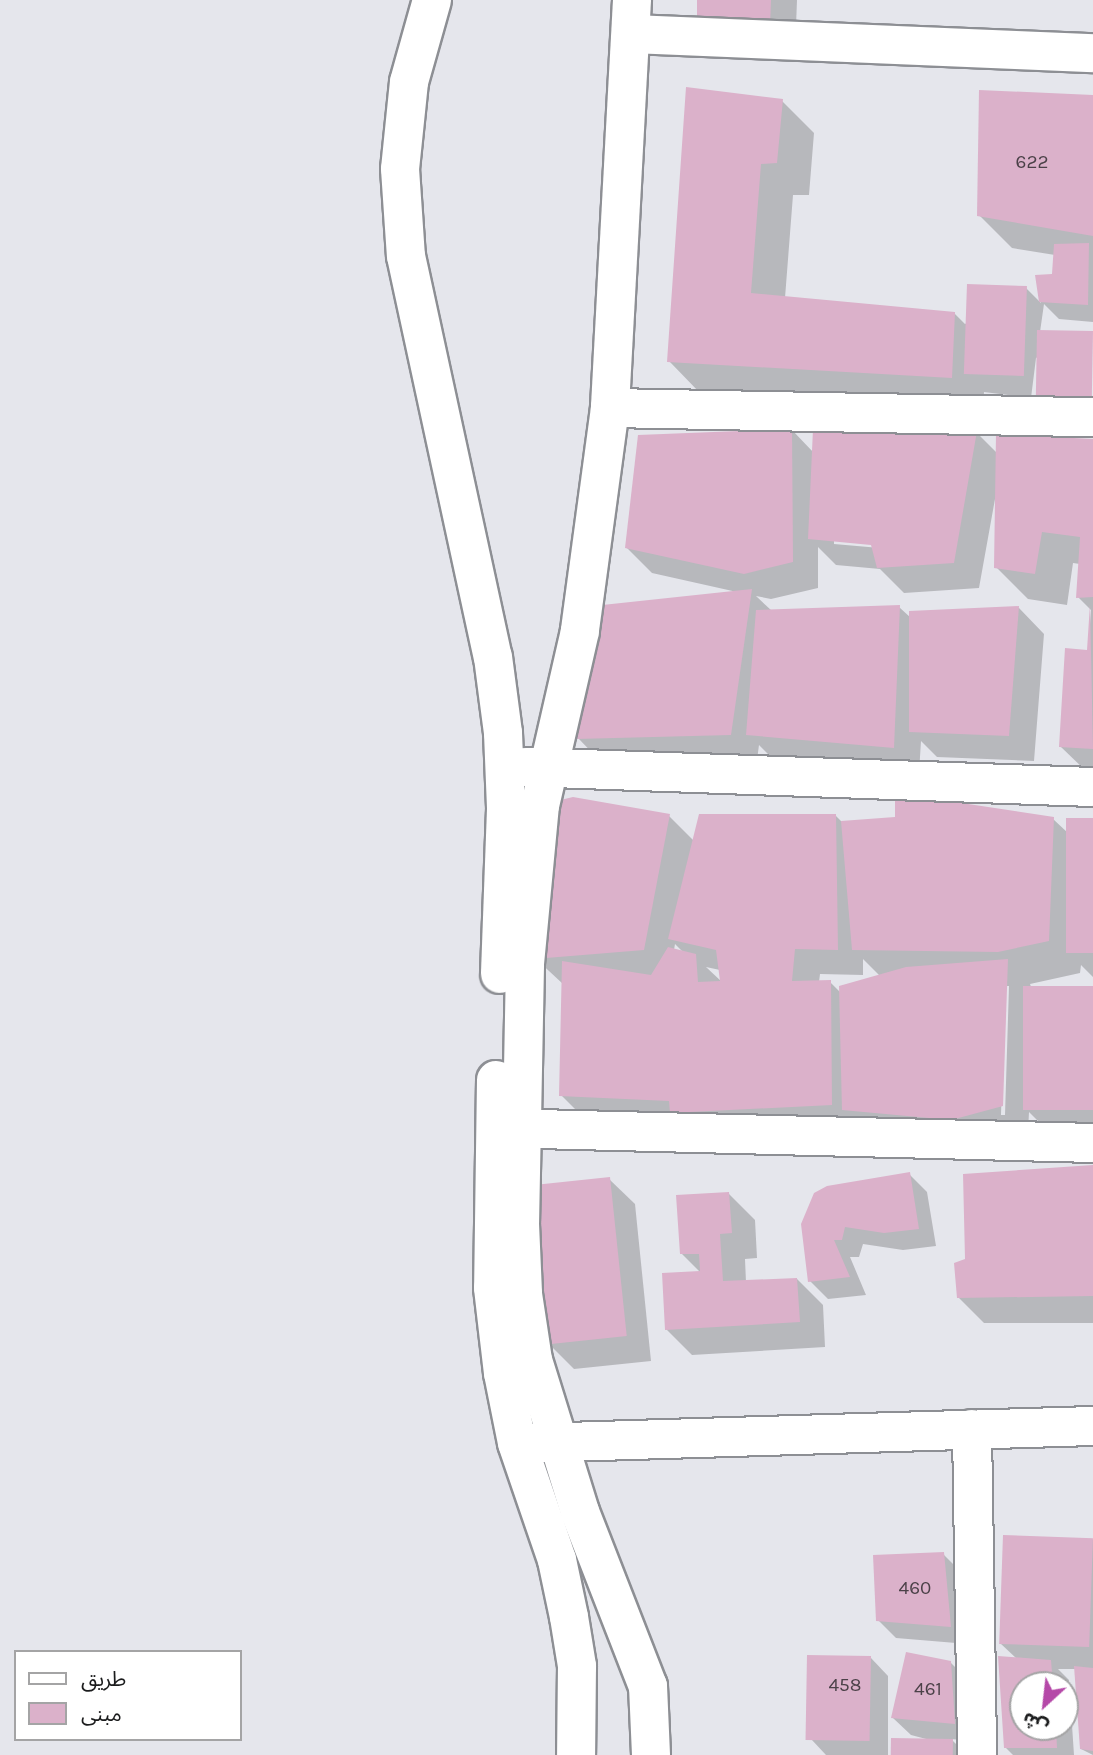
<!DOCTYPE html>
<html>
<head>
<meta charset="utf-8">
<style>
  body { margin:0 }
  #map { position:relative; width:1093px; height:1755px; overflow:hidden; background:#e5e6ec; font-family:Karla,"Noto Sans Arabic",sans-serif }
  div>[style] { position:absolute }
  .shadow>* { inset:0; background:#0003 }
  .building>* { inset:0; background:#dbb1ca; transform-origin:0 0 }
  .roads { filter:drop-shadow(2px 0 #8d8f94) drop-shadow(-2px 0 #8d8f94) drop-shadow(0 2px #8d8f94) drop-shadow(0 -2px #8d8f94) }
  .minor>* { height:38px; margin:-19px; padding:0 19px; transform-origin:19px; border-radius:19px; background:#fff }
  span { translate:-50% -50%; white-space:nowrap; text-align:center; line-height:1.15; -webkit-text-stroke:7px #fff; paint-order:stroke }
  .number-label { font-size:19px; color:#4b4148 }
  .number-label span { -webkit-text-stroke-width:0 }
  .legend { position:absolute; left:14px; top:1650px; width:228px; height:91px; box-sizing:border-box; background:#fff; border:2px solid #a4a4a5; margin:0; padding:9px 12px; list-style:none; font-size:21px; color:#1b1c1d }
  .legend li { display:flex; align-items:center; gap:14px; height:35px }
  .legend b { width:35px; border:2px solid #a4a4a5 }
  .north { position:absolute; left:1009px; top:1671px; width:70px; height:70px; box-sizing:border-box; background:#fff; border:2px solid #a4a4a5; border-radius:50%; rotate:207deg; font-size:19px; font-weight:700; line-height:28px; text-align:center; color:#1b1c1d }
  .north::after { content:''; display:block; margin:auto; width:24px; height:32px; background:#b548a8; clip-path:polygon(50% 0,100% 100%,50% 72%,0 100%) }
</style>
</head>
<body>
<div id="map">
  <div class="shadow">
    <i style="clip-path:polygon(699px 0,797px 0,795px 53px,724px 42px,699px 16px)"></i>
    <i style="clip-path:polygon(1093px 97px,1093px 322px,1059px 319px,1044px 304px,1040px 332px,1093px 333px,1036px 358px,1031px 398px,984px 392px,983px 409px,701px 394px,669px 361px,782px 101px,814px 133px,809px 195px,793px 195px,785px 298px,954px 313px,965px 324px,1026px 288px,1041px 303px,1037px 277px,1054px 275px,1055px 255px,1012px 248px,979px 215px)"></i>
    <i style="clip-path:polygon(evenodd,792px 430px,814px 453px,977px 433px,998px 454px,1093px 440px,1093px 773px,1087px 772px,1061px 747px,1088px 652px,1091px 610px,1078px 597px,1080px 564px,1073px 563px,1067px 605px,1028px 599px,996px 567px,995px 499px,979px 588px,904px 593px,880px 569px,836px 565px,818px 547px,818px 588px,771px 599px,756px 596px,772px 611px,899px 607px,911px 618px,1019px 608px,1044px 634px,1034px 761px,937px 757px,921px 741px,919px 773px,774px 760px,759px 745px,757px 760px,603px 764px,578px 738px,737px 592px,652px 573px,626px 547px,792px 430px,834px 540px,880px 544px,880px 548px,834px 544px,834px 540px)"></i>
    <i style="clip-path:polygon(evenodd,835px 815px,842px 822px,1053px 819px,1068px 833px,1093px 820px,1093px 977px,1081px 965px,1080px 973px,1030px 984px,1033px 992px,1093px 988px,1093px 1135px,1052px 1135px,1029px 1112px,1028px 1132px,593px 1127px,561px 1095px,563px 984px,535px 958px,669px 816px,694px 841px,835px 815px,675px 944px,684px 953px,674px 950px,675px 944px,835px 815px,863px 959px,880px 976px,841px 993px,830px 982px,819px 982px,820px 974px,863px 975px,863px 959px,835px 815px,706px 967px,720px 970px,722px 982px,706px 967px,835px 815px,1005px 986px,1009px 986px,1005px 1115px,1001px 1115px,1005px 986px)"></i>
    <i style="clip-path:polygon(1093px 1166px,1093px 1323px,984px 1323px,958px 1297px,967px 1260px)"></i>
    <i style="clip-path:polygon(909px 1174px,927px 1192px,936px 1246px,903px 1250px,863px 1244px,859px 1257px,850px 1257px,866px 1295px,828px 1299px,810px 1281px,803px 1224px)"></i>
    <i style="clip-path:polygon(609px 1179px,635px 1204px,651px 1361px,574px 1369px,548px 1343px)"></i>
    <i style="clip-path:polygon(729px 1194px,755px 1220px,757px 1258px,745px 1259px,746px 1282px,797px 1279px,823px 1305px,825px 1347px,692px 1355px,666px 1329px,701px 1273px,681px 1253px)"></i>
    <i style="clip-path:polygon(evenodd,1093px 1539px,1093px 1755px,1081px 1749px,1076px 1669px,1058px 1669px,1069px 1680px,1074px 1755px,1013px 1755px,1005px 1747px,1017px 1659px,1000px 1643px,1093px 1539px,1023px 1685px,1065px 1685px,1065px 1727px,1023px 1727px,1023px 1685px)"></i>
    <i style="clip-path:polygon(943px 1554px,961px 1572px,968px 1644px,896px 1638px,878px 1620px)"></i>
    <i style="clip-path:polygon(871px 1658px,888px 1676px,888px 1755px,826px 1755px,811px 1739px)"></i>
    <i style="clip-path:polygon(951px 1663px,969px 1681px,972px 1741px,951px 1739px,967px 1755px,893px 1755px,930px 1740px,911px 1735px,893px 1718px)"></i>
  </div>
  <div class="building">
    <i style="clip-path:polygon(697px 0,771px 0,770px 28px,697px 17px)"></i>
    <i style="clip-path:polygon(686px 87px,783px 99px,777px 163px,761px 164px,751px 293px,955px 312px,952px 378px,667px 362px)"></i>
    <i style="clip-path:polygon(979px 90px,1093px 95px,1093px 236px,977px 216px)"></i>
    <i style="clip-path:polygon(1089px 243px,1088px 305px,1039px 302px,1035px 275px,1052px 274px,1054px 244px)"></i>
    <i style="left:967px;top:284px;width:60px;height:90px;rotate:2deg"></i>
    <i style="left:1037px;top:330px;width:56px;height:71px;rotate:1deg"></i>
    <i style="clip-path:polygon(792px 429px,793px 562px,744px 574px,625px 548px,638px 435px)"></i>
    <i style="clip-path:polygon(813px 429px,977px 431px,954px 563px,877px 568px,871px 545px,808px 539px)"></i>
    <i style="clip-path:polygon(996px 434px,1093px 439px,1093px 597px,1076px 598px,1080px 537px,1042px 532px,1035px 574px,994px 568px)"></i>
    <i style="clip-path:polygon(752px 589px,731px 735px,576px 739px,593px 606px)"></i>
    <i style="clip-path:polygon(1090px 604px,1093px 749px,1059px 747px,1065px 648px,1087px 650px)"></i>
    <i style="clip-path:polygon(900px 605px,894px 748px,746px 735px,756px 610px)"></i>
    <i style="clip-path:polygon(1019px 606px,1009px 736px,909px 732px,909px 611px)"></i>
    <i style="clip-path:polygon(895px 793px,1054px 817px,1049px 941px,998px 952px,852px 950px,841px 821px,895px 817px)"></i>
    <i style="clip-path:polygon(573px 797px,670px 814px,644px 950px,534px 959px,527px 808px)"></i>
    <i style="clip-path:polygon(699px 814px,836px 814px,838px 950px,795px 949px,792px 981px,831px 980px,832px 1105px,670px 1113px,669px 1101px,559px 1096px,562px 961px,651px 975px,668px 947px,696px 954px,698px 982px,720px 981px,716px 950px,668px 939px)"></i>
    <i style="left:1093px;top:818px;width:135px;height:27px;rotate:90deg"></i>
    <i style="clip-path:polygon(1008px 959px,1003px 1106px,951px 1120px,842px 1110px,839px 986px,906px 967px)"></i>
    <i style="left:1093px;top:986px;width:124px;height:70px;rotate:90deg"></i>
    <i style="clip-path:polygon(1093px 1165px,1093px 1296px,957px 1298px,954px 1263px,965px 1259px,963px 1174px)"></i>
    <i style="clip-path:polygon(910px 1172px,919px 1229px,884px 1233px,845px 1227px,842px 1240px,834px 1240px,850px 1277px,808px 1282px,801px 1224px,814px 1193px,827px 1186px)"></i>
    <i style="left:610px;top:1177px;width:160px;height:81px;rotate:84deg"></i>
    <i style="clip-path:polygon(729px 1192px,732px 1233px,720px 1234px,723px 1281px,797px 1278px,800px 1322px,665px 1330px,662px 1273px,700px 1271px,699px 1254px,680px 1254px,676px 1195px)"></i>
    <i style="left:1003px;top:1535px;width:90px;height:109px;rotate:2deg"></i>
    <i style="clip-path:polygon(944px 1552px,951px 1627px,876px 1621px,873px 1555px)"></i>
    <i style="clip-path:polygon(906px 1652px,951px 1661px,955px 1724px,891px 1718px)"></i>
    <i style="left:807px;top:1655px;width:64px;height:85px;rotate:1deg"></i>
    <i style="clip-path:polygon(998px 1656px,1051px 1660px,1053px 1685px,1023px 1685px,1023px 1727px,1056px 1727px,1057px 1748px,1004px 1748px)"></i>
    <i style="clip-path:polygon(1074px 1666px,1093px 1668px,1093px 1751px,1080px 1749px)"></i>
    <i style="left:891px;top:1738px;width:62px;height:17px;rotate:1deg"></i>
  </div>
  <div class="roads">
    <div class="minor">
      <i style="left:432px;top:0;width:85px;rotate:105.7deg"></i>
      <i style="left:409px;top:82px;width:87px;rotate:95.9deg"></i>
      <i style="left:400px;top:169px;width:87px;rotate:86.1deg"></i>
      <i style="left:406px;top:256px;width:410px;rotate:77.8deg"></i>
      <i style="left:493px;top:657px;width:77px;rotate:82.5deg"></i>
      <i style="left:503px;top:733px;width:76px;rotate:87.7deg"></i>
      <i style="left:506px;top:809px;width:165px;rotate:92.1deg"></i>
      <i style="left:632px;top:0;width:409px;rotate:93.1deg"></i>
      <i style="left:610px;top:408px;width:225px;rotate:97.7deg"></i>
      <i style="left:580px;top:631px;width:179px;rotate:102.9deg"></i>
      <i style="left:540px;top:805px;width:161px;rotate:95.4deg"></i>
      <i style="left:525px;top:965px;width:259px;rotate:91.1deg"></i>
      <i style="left:520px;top:1224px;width:70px;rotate:87.5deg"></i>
      <i style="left:523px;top:1294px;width:67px;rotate:81.4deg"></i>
      <i style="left:533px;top:1360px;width:159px;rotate:72.8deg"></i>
      <i style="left:580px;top:1512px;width:187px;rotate:68.7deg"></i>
      <i style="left:648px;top:1686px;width:69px;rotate:87.5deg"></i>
      <i style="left:633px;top:34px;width:460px;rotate:2.4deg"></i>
      <i style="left:610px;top:408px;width:483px;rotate:1.1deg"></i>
      <i style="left:525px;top:767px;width:568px;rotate:2.02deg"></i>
      <i style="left:496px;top:1080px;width:208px;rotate:90.8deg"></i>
      <i style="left:493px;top:1288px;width:86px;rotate:83.3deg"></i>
      <i style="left:503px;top:1373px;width:71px;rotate:78.7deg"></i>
      <i style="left:517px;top:1443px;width:124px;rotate:71.1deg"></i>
      <i style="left:557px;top:1560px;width:58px;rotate:78.1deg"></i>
      <i style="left:569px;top:1617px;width:50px;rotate:80.7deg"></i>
      <i style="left:577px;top:1666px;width:89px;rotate:90.6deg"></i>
      <i style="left:497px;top:1128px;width:596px;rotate:1.44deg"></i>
      <i style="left:972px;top:1429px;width:326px;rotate:89.1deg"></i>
      <i style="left:533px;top:1443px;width:560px;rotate:-1.74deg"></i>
    </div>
  </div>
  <div class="number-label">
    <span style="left:1032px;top:163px">622</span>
    <span style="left:915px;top:1589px">460</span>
    <span style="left:845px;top:1686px">458</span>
    <span style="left:928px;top:1690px">461</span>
  </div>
  <ul class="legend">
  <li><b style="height:9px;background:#fff"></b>طريق</li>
  <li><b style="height:19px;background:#dbb1ca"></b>مبنى</li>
  </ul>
  <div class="north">ش</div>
</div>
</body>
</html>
